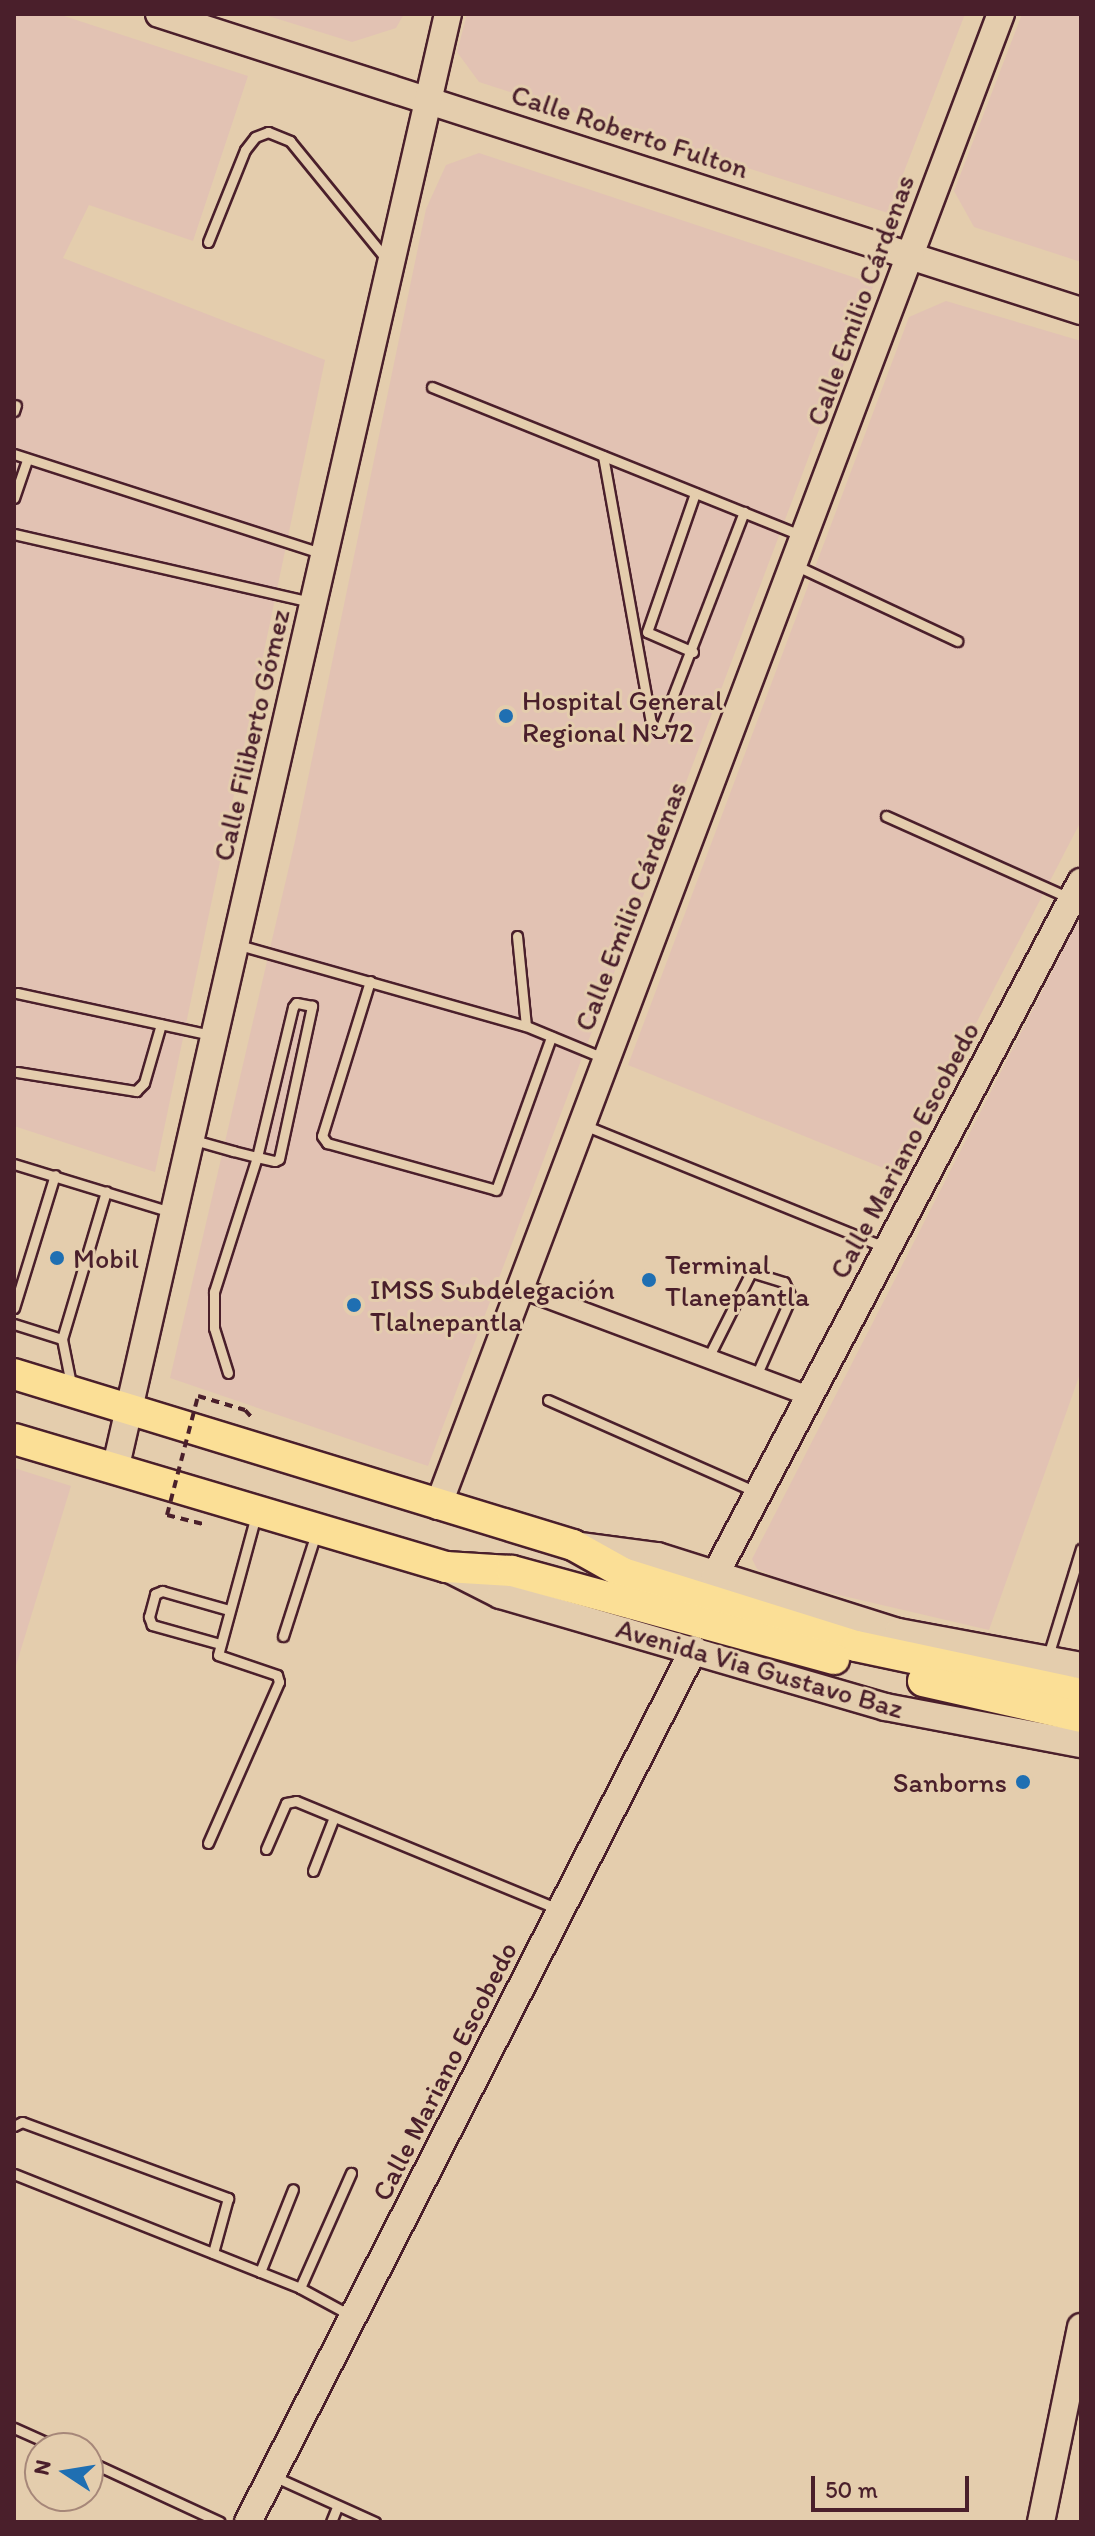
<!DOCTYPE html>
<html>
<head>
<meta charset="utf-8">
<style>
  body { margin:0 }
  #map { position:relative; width:1095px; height:2536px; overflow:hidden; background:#e4cdad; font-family:Itim,sans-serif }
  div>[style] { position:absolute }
  .built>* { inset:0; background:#e2c2b3 }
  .path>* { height:4px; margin-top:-2px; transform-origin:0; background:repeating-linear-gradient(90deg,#4a1f2b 0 8px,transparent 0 14px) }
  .roads { filter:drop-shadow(2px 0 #4a1f2b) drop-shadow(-2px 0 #4a1f2b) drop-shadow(0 2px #4a1f2b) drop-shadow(0 -2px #4a1f2b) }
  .lane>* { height:9px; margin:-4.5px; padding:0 4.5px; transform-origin:4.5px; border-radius:4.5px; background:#e4cdad }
  .street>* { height:18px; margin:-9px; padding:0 9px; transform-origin:9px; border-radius:9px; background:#e4cdad }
  .secondary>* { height:26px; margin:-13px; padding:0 13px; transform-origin:13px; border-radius:13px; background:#e4cdad }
  .primary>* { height:30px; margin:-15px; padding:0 15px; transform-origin:15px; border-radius:15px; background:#fbdf96 }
  .path-bridge>* { height:4px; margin-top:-2px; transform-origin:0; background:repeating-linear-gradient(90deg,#4a1f2b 0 8px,transparent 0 14px) }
  .dots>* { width:22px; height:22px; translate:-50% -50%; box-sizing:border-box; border:4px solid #e4cdad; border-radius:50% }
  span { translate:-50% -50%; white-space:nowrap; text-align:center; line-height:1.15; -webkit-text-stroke:6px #e4cdad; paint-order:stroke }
  .street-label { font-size:28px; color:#4a1f2b }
  .poi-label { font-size:28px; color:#4a1f2b }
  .left { translate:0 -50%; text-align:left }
  .right { translate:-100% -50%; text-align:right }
  .frame { position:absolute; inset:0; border:16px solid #4a1f2b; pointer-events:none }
  .north { position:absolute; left:24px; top:2432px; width:80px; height:80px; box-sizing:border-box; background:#e4cdad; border:2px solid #a68779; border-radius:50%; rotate:282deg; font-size:22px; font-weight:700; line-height:32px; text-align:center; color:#4a1f2b }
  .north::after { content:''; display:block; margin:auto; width:28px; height:36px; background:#1f6fb2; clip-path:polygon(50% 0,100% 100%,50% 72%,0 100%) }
  .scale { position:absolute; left:811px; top:2476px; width:158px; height:36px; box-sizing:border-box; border:4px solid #4a1f2b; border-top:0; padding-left:10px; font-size:24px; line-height:28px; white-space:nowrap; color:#4a1f2b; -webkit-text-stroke:6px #e4cdad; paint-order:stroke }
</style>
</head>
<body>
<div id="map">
  <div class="built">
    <i style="clip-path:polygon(14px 14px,58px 14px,248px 76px,193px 241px,89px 205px,63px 258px,325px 360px,155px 1172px,14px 1126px)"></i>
    <i style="clip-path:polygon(262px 14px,404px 14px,396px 28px,352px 42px)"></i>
    <i style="clip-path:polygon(467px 14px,965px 14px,888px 213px,479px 82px,457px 52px)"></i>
    <i style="clip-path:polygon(1022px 14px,1081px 14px,1081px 262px,974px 227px,954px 191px)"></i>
    <i style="clip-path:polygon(479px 153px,874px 284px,428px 1466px,170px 1378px,295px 841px,426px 209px,446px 165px)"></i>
    <i style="clip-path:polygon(946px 301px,1081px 341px,1081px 821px,898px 1174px,628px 1065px,909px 317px)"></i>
    <i style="clip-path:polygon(1081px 915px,1081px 1371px,989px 1630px,792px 1584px,757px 1569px,752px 1559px)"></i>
    <i style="clip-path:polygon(14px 1468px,71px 1486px,14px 1672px)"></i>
  </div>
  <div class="path">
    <i style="left:198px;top:1396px;width:49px;rotate:16.6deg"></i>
    <i style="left:245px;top:1410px;width:13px;rotate:48deg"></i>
    <i style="left:167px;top:1515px;width:37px;rotate:14deg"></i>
  </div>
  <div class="roads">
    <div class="lane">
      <i style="left:208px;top:242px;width:99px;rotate:-68.1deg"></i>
      <i style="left:245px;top:150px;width:16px;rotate:-52deg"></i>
      <i style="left:255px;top:137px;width:14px;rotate:-21deg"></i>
      <i style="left:268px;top:132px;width:24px;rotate:22deg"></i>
      <i style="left:290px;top:141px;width:154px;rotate:50.8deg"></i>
      <i style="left:432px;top:387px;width:397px;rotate:21.9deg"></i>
      <i style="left:14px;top:411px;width:6px;rotate:-72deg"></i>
      <i style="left:14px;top:454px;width:325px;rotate:17.9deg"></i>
      <i style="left:603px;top:456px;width:270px;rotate:79.8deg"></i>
      <i style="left:651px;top:722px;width:13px;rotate:51deg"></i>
      <i style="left:659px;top:732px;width:236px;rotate:-68.9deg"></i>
      <i style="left:14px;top:498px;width:40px;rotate:-71.1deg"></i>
      <i style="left:14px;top:534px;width:304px;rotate:12.9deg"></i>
      <i style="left:797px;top:566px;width:177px;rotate:25.1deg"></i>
      <i style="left:693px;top:652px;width:50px;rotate:-156.5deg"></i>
      <i style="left:647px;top:632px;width:147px;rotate:-70.9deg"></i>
      <i style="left:886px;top:816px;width:201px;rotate:24.1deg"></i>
      <i style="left:517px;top:936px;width:90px;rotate:84.3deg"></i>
      <i style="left:239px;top:945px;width:298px;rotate:15.8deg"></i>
      <i style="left:526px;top:1026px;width:87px;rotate:22.4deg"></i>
      <i style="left:370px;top:981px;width:162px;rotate:107.2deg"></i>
      <i style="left:322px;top:1136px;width:9px;rotate:54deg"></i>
      <i style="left:327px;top:1143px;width:175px;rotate:15.5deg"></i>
      <i style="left:496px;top:1190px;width:163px;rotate:-70.2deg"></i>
      <i style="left:17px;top:993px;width:199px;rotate:12.2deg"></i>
      <i style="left:17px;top:1072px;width:121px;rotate:9.1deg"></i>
      <i style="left:136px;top:1091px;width:11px;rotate:-45deg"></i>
      <i style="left:144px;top:1083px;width:61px;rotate:-73.9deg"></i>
      <i style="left:584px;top:1125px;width:325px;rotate:22.1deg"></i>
      <i style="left:194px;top:1140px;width:41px;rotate:15.8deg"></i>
      <i style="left:233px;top:1151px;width:25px;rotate:14deg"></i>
      <i style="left:257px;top:1157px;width:18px;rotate:13deg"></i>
      <i style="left:275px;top:1161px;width:4px;rotate:-27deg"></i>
      <i style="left:279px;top:1159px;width:157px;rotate:-77.8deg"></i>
      <i style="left:312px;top:1006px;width:16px;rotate:-169deg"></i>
      <i style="left:296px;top:1003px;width:5px;rotate:127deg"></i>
      <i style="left:293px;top:1007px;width:154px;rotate:103.5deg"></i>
      <i style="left:257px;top:1157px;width:142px;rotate:107.7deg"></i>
      <i style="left:214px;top:1292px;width:36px;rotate:90deg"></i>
      <i style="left:214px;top:1328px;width:47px;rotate:72.7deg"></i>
      <i style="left:14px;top:1164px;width:164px;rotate:17deg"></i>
      <i style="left:14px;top:1308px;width:139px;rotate:-72.9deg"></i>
      <i style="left:14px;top:1324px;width:50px;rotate:17.4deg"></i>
      <i style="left:708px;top:1358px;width:96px;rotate:-63.4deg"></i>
      <i style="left:751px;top:1272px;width:34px;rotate:17deg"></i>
      <i style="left:784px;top:1282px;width:17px;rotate:65deg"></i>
      <i style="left:791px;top:1297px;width:86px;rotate:113.9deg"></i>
      <i style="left:71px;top:1384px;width:46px;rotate:-101.3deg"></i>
      <i style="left:62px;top:1339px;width:154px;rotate:-73.4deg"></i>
      <i style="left:548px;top:1400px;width:228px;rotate:23.8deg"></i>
      <i style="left:283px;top:1636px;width:108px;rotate:-72.2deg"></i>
      <i style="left:220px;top:1644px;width:71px;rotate:-164.4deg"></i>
      <i style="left:152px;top:1625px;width:9px;rotate:-111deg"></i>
      <i style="left:149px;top:1617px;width:24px;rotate:-75deg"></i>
      <i style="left:155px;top:1594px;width:8px;rotate:-23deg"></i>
      <i style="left:162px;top:1591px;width:70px;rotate:15.8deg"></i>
      <i style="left:1048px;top:1656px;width:112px;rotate:-72.9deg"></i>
      <i style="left:208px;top:1843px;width:176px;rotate:-66.2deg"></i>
      <i style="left:279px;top:1682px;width:7px;rotate:-106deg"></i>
      <i style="left:277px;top:1675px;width:62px;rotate:-161.3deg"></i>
      <i style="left:218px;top:1655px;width:145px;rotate:-74.8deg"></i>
      <i style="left:266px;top:1849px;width:50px;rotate:-66.5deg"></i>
      <i style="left:286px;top:1803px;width:10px;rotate:-11deg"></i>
      <i style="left:296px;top:1801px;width:286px;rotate:22.4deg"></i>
      <i style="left:313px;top:1871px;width:58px;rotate:-68.7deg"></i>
      <i style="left:14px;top:2126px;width:9px;rotate:-27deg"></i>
      <i style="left:22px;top:2122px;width:220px;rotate:20.3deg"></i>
      <i style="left:228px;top:2198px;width:57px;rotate:105.3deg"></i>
      <i style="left:14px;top:2174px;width:308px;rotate:21.7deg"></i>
      <i style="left:300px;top:2288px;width:57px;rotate:28.4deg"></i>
      <i style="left:260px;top:2272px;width:89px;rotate:-68.3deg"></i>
      <i style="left:300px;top:2288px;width:126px;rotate:-66.1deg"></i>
      <i style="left:14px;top:2428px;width:49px;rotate:24deg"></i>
      <i style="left:88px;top:2461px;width:145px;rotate:24.8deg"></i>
      <i style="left:273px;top:2476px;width:112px;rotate:24.3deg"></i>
      <i style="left:331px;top:2522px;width:16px;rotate:-68deg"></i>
    </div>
    <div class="street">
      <i style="left:517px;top:1287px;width:312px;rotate:20.5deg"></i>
    </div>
    <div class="secondary">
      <i style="left:159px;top:14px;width:969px;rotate:17.86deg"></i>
      <i style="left:115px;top:1470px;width:1494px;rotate:-77.12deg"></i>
      <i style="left:438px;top:1506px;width:1595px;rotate:-69.33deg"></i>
      <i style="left:580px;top:1546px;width:78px;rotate:7.4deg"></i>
      <i style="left:657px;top:1556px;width:253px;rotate:17.5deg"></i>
      <i style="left:898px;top:1632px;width:186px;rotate:10.5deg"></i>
      <i style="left:449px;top:1569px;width:57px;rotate:27deg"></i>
      <i style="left:500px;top:1595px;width:401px;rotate:16.2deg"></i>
      <i style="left:885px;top:1707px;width:199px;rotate:10.7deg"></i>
      <i style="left:715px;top:1575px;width:784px;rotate:-62.16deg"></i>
      <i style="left:248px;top:2522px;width:980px;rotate:-62.94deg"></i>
      <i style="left:1041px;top:2522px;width:199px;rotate:-78.4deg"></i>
    </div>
    <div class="primary">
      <i style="left:14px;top:1374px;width:585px;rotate:17.01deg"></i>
      <i style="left:573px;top:1545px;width:57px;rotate:29.2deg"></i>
      <i style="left:623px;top:1573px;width:244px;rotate:17.4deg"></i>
      <i style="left:856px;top:1646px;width:230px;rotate:12deg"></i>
      <i style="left:14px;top:1439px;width:451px;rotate:16.5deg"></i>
      <i style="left:446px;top:1567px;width:66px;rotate:3.5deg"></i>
      <i style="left:512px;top:1571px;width:334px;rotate:15.3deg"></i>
      <i style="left:923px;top:1681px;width:162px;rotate:12.8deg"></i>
    </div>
  </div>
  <div class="path-bridge">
    <i style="left:167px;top:1515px;width:123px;rotate:-75.4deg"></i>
  </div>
  <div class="dots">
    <i style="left:506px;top:716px;background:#1f6fb2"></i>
    <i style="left:57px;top:1258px;background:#1f6fb2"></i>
    <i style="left:649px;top:1280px;background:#1f6fb2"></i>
    <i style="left:354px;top:1305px;background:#1f6fb2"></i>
    <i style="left:1023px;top:1782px;background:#1f6fb2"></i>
  </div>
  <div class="street-label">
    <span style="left:630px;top:131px;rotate:18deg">Calle Roberto Fulton</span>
    <span style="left:860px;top:300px;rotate:-70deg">Calle Emilio Cárdenas</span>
    <span style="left:251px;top:735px;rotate:-77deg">Calle Filiberto Gómez</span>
    <span style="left:630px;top:906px;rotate:-69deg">Calle Emilio Cárdenas</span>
    <span style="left:904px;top:1150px;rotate:-62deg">Calle Mariano Escobedo</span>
    <span style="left:760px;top:1668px;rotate:16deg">Avenida Via Gustavo Baz</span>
    <span style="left:444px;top:2071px;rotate:-63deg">Calle Mariano Escobedo</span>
  </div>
  <div class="poi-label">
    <span class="left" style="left:522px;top:716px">Hospital General<br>Regional N° 72</span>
    <span class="left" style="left:73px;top:1258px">Mobil</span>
    <span class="left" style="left:665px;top:1280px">Terminal<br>Tlanepantla</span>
    <span class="left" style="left:370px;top:1305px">IMSS Subdelegación<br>Tlalnepantla</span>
    <span class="right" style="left:1007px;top:1782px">Sanborns</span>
  </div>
  <div class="frame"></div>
  <div class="north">N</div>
  <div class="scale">50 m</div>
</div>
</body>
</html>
